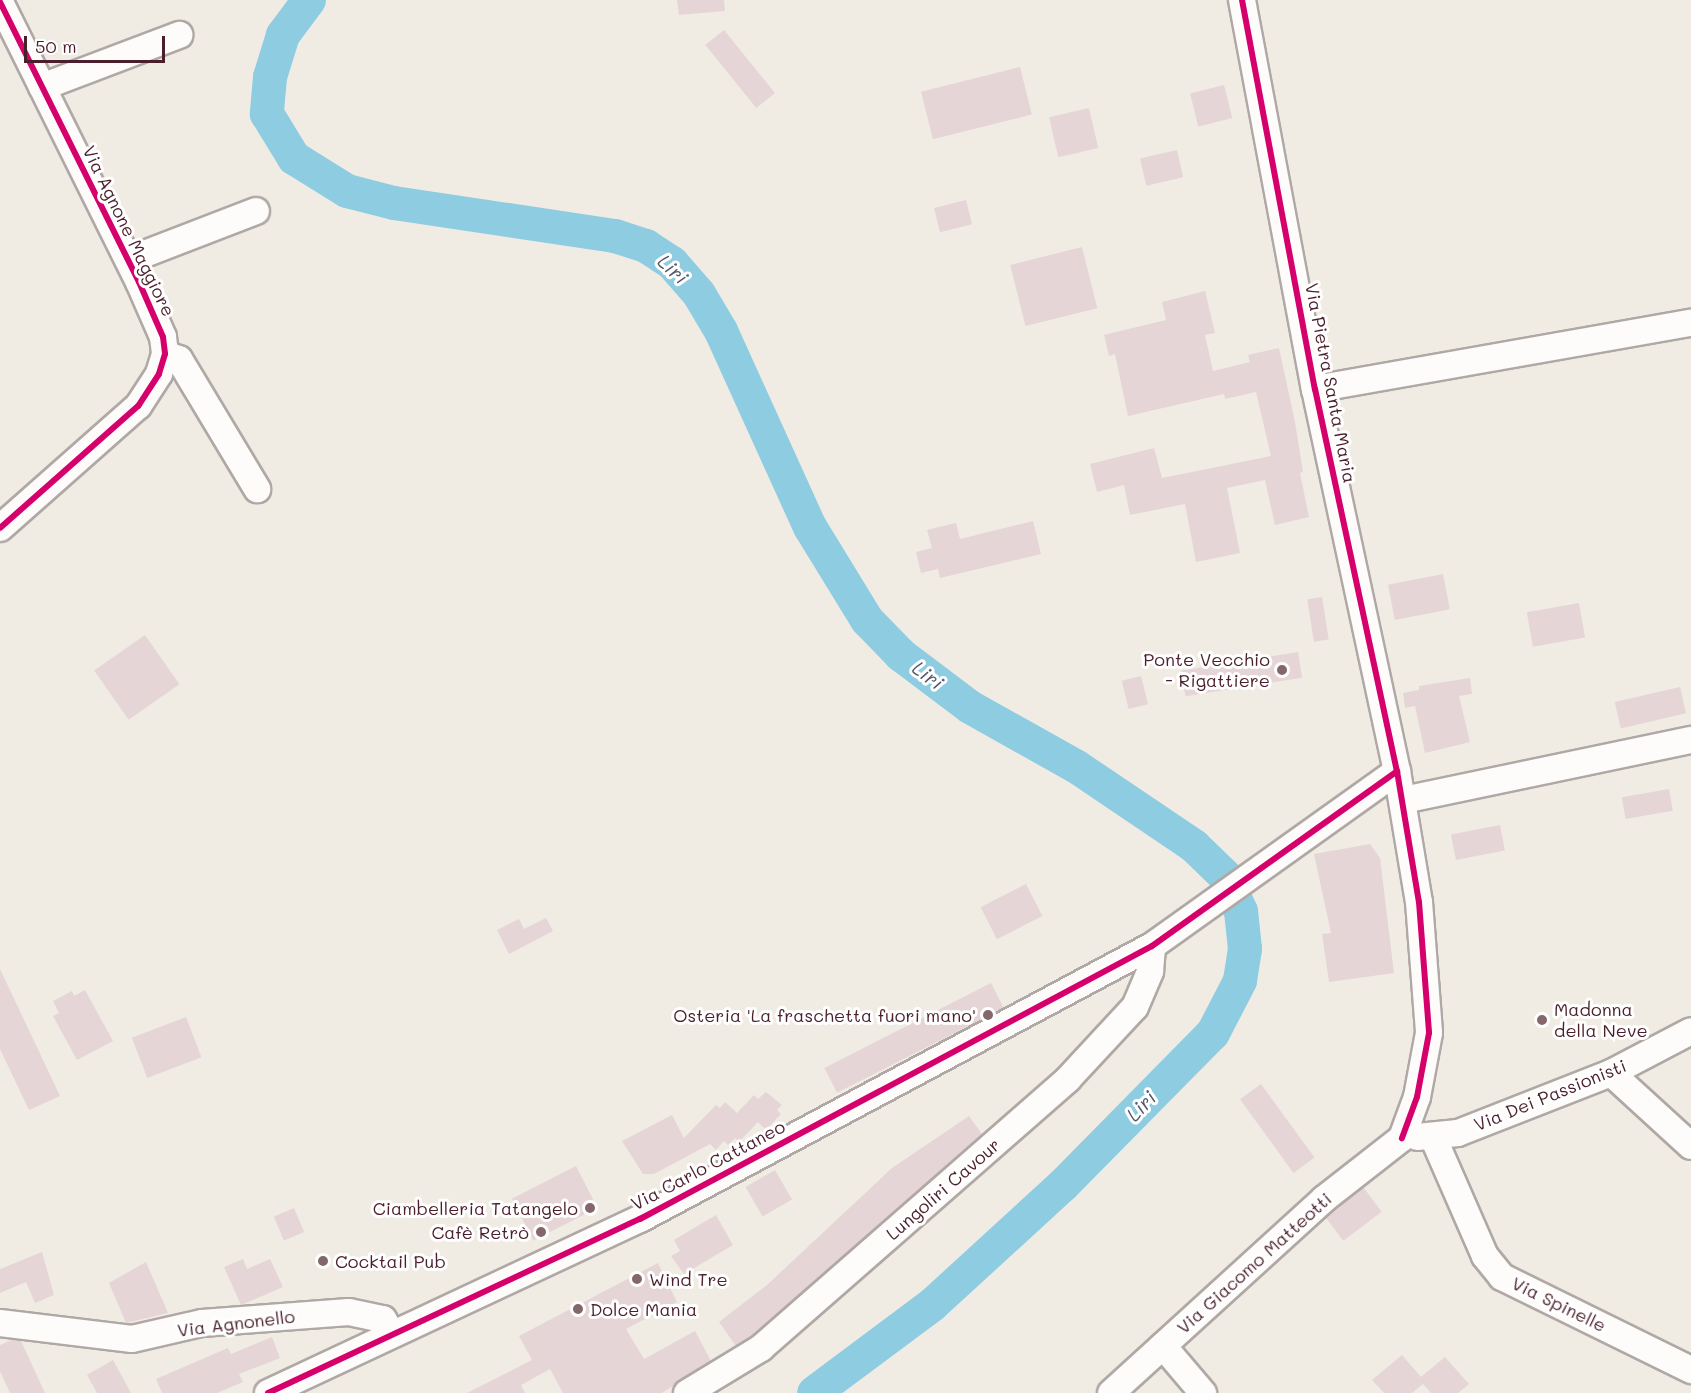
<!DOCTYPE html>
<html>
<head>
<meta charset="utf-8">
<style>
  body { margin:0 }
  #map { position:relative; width:1691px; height:1393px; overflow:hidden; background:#f0ece3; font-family:Mali,sans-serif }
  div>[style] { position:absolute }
  .river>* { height:34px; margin:-17px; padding:0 17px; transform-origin:17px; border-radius:17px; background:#8ecce2 }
  .building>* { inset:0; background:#e5d5d7; transform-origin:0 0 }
  .roads { filter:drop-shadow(2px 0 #b0a8a5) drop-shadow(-2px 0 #b0a8a5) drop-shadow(0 2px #b0a8a5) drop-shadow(0 -2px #b0a8a5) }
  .minor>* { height:26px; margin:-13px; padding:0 13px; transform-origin:13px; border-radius:13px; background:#fdfcfb }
  .cycleway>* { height:6px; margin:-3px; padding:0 3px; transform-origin:3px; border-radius:3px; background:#d6006c }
  .dots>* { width:16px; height:16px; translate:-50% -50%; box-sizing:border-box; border:3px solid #fff; border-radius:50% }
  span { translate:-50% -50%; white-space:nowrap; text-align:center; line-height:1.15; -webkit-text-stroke:6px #fff; paint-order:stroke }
  .street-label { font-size:18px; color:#4a1f2b }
  .poi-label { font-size:18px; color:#4a1f2b }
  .right { translate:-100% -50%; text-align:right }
  .left { translate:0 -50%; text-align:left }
  .water-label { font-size:20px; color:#53576b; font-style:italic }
  .scale { position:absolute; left:24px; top:36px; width:141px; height:27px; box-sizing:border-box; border:3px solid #4a1f2b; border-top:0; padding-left:8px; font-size:18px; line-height:21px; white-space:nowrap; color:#4a1f2b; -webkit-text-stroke:4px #fff; paint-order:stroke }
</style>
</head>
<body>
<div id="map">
  <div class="river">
    <i style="left:309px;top:0;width:44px;rotate:126.6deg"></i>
    <i style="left:283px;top:35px;width:44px;rotate:107.2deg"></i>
    <i style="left:270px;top:77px;width:37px;rotate:95deg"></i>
    <i style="left:267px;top:114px;width:52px;rotate:58.5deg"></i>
    <i style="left:294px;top:158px;width:62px;rotate:31.9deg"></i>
    <i style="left:347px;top:191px;width:49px;rotate:14.3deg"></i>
    <i style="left:394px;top:203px;width:223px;rotate:8.5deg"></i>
    <i style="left:615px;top:236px;width:33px;rotate:18deg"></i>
    <i style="left:646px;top:246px;width:31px;rotate:33deg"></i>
    <i style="left:672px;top:263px;width:41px;rotate:48.9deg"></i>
    <i style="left:699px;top:294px;width:43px;rotate:59.3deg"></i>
    <i style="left:721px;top:331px;width:215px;rotate:65.6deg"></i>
    <i style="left:810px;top:527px;width:109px;rotate:58.5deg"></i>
    <i style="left:867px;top:620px;width:49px;rotate:45.8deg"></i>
    <i style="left:901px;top:655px;width:86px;rotate:37deg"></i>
    <i style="left:970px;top:707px;width:123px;rotate:29.3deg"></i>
    <i style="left:1077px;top:767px;width:141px;rotate:34deg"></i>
    <i style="left:1194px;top:846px;width:42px;rotate:44deg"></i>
    <i style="left:1224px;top:875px;width:40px;rotate:65deg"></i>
    <i style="left:1241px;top:911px;width:38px;rotate:84deg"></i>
    <i style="left:1245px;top:949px;width:32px;rotate:99deg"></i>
    <i style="left:1240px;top:981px;width:59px;rotate:117.4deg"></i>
    <i style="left:1213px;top:1033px;width:214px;rotate:134.6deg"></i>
    <i style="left:1063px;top:1185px;width:178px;rotate:137.5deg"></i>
    <i style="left:932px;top:1305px;width:147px;rotate:143.3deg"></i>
  </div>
  <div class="building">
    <i style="clip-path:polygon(677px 0,724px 0,725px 11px,679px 15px)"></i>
    <i style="left:724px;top:30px;width:81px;height:24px;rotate:51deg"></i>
    <i style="left:1020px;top:67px;width:49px;height:102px;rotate:76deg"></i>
    <i style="left:1224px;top:85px;width:34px;height:35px;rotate:76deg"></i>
    <i style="left:1089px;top:108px;width:41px;height:41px;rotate:77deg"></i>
    <i style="left:1177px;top:150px;width:28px;height:38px;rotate:77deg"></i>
    <i style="left:966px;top:200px;width:25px;height:33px;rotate:76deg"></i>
    <i style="left:1082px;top:247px;width:63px;height:74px;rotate:76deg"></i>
    <i style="clip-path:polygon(1205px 291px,1215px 333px,1205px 335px,1213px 371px,1250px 362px,1248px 355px,1279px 348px,1295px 422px,1303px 472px,1300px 473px,1309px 517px,1275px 525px,1265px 480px,1227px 488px,1240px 553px,1196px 562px,1185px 504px,1130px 515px,1124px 485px,1097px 492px,1090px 464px,1154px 448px,1162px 478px,1271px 456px,1256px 392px,1225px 399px,1224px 394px,1128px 416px,1115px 354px,1109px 356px,1104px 335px,1166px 320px,1162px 302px)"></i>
    <i style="clip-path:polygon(1033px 521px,1041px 554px,940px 578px,938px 569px,921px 573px,916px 552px,932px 548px,927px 530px,956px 523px,960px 539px)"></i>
    <i style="left:1443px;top:574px;width:36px;height:56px;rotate:79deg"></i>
    <i style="left:1322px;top:597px;width:43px;height:15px;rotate:81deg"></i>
    <i style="left:1579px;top:603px;width:35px;height:53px;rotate:80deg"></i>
    <i style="left:145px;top:635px;width:60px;height:62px;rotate:55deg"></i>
    <i style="left:1298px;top:652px;width:26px;height:118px;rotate:81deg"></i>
    <i style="left:1141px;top:676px;width:29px;height:20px;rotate:76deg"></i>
    <i style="clip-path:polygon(1470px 678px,1472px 694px,1459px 696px,1470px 742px,1425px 753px,1415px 706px,1405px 708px,1403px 693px,1419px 690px,1419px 686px)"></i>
    <i style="left:1680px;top:687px;width:27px;height:67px;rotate:77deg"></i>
    <i style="left:1669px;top:789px;width:22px;height:48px;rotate:80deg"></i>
    <i style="left:1500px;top:825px;width:26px;height:50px;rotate:79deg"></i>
    <i style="clip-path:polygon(1370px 844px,1380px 858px,1394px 973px,1329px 982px,1322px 934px,1331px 933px,1314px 854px)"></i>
    <i style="left:1026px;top:884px;width:36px;height:51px;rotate:63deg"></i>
    <i style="clip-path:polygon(546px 918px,553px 931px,509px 954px,497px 930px,519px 919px,524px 929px)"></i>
    <i style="clip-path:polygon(0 969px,60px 1096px,29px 1110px,0 1049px)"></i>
    <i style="left:991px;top:983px;width:28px;height:187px;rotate:63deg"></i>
    <i style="clip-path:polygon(85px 990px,113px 1041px,77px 1060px,53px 1016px,59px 1013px,53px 1001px,72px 991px,74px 996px)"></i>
    <i style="left:186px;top:1017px;width:43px;height:58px;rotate:69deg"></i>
    <i style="left:1261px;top:1084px;width:91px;height:26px;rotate:54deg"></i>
    <i style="clip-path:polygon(766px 1092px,782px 1105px,777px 1110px,781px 1114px,766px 1130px,758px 1122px,739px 1142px,735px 1138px,728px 1145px,724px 1141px,716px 1150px,710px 1144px,654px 1174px,643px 1174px,622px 1141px,672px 1115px,684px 1138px,716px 1105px,720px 1108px,725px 1102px,737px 1113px,754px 1095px,758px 1099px)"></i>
    <i style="clip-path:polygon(969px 1116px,982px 1134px,752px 1336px,736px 1346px,719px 1322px,767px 1285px,892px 1168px)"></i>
    <i style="left:576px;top:1166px;width:47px;height:72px;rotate:63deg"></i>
    <i style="left:775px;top:1170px;width:34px;height:34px;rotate:60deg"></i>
    <i style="left:1363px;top:1187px;width:31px;height:48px;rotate:53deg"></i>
    <i style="left:294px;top:1208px;width:26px;height:22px;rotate:67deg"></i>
    <i style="clip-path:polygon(716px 1215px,733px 1245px,684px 1274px,671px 1256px,680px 1251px,674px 1240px)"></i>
    <i style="clip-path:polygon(42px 1252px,54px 1295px,35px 1303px,26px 1282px,0 1293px,0 1269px)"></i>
    <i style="clip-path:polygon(243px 1259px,247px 1269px,270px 1259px,283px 1287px,241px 1305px,224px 1267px)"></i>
    <i style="clip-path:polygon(146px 1262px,168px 1313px,126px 1323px,109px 1283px)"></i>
    <i style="clip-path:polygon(658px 1263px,677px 1302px,626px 1329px,644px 1359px,695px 1331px,711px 1361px,662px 1393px,563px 1393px,550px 1369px,521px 1385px,525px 1393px,467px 1393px,532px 1360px,519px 1336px)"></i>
    <i style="clip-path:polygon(272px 1337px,280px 1358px,239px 1374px,243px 1382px,217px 1393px,162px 1393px,156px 1379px,228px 1348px,231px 1354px)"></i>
    <i style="clip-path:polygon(12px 1340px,21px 1341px,45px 1393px,10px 1393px,0 1371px,0 1345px)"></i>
    <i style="clip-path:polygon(1402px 1355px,1421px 1377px,1445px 1357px,1469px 1384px,1458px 1393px,1431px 1393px,1423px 1384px,1412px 1393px,1384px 1393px,1372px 1380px)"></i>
    <i style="clip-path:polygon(113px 1360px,131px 1393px,97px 1393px,87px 1375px)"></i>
  </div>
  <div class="roads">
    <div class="minor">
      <i style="left:1242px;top:0;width:396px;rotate:79.4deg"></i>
      <i style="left:1315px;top:389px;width:391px;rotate:77.9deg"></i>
      <i style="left:1397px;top:771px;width:133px;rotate:80.5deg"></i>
      <i style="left:1419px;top:902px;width:131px;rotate:85.6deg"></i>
      <i style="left:1429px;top:1033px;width:65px;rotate:100.6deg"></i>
      <i style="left:1417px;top:1097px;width:44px;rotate:110.1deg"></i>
      <i style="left:0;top:2px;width:313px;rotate:63.6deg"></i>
      <i style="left:139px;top:282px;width:60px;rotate:66.4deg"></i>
      <i style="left:163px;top:337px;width:17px;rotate:83deg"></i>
      <i style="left:165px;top:354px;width:21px;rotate:107deg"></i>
      <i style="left:159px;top:374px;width:38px;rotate:123deg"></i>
      <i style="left:138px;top:406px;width:184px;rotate:138.5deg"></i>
      <i style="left:42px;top:87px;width:147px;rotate:-20.8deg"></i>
      <i style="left:129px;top:260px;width:136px;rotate:-21.1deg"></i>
      <i style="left:165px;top:354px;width:15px;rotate:20deg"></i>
      <i style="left:179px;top:359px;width:152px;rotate:59deg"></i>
      <i style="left:1315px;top:389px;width:382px;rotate:-10deg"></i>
      <i style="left:1403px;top:800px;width:294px;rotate:-11.8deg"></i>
      <i style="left:1611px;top:1073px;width:108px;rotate:42.4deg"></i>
      <i style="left:1417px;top:1137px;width:41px;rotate:-5.6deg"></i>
      <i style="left:1458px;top:1133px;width:164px;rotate:-21.4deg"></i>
      <i style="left:1611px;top:1073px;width:90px;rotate:-27.7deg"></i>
      <i style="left:1433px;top:1137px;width:130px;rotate:66.4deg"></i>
      <i style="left:1485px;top:1256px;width:27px;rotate:51deg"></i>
      <i style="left:1502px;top:1277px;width:211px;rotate:26.2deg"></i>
      <i style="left:0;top:1323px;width:133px;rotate:6.9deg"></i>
      <i style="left:132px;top:1339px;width:72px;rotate:-12.9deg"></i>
      <i style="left:202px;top:1323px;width:147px;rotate:-4.3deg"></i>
      <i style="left:349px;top:1312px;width:35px;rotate:12deg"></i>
      <i style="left:383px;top:1319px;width:17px;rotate:59deg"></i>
      <i style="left:1163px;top:1346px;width:62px;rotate:49.6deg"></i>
      <i style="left:268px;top:1393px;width:411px;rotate:-25.1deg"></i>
      <i style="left:640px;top:1219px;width:580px;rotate:-28.07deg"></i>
      <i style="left:1152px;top:946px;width:301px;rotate:-35.5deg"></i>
      <i style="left:687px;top:1393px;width:87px;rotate:-31.3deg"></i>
      <i style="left:761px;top:1348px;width:408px;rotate:-41.2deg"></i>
      <i style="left:1068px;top:1079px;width:98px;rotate:-47.1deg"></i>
      <i style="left:1135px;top:1007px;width:39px;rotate:-67deg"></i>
      <i style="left:1150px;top:971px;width:25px;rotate:-85deg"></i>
      <i style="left:1111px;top:1393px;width:288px;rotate:-42.3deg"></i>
      <i style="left:1324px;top:1199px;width:99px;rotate:-38deg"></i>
    </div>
  </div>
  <div class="cycleway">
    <i style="left:1242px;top:0;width:396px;rotate:79.4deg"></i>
    <i style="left:1315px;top:389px;width:391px;rotate:77.9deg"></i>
    <i style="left:1397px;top:771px;width:133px;rotate:80.5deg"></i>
    <i style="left:1419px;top:902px;width:131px;rotate:85.6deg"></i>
    <i style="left:1429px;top:1033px;width:65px;rotate:100.6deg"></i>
    <i style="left:1417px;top:1097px;width:44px;rotate:110.1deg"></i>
    <i style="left:0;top:2px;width:313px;rotate:63.6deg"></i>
    <i style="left:139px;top:282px;width:60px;rotate:66.4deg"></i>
    <i style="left:163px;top:337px;width:17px;rotate:83deg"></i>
    <i style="left:165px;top:354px;width:21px;rotate:107deg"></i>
    <i style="left:159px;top:374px;width:38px;rotate:123deg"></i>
    <i style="left:138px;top:406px;width:184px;rotate:138.5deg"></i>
    <i style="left:268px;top:1393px;width:411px;rotate:-25.1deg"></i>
    <i style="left:640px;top:1219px;width:580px;rotate:-28.07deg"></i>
    <i style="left:1152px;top:946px;width:301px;rotate:-35.5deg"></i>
  </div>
  <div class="dots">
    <i style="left:1282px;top:670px;background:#84676b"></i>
    <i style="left:988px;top:1015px;background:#84676b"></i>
    <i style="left:1542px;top:1020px;background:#84676b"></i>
    <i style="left:590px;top:1208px;background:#84676b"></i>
    <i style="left:541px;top:1232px;background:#84676b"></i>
    <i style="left:323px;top:1261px;background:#84676b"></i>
    <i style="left:637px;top:1279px;background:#84676b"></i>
    <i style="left:578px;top:1309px;background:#84676b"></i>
  </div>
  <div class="street-label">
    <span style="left:129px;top:231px;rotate:64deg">Via Agnone Maggiore</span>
    <span style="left:1331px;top:383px;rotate:79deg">Via Pietra Santa Maria</span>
    <span style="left:1550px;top:1095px;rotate:-22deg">Via Dei Passionisti</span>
    <span style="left:708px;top:1165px;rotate:-28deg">Via Carlo Cattaneo</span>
    <span style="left:943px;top:1189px;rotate:-41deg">Lungoliri Cavour</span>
    <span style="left:1254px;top:1263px;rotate:-42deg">Via Giacomo Matteotti</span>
    <span style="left:1559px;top:1304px;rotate:26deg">Via Spinelle</span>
    <span style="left:236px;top:1323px;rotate:-7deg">Via Agnonello</span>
  </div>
  <div class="poi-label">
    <span class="right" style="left:1270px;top:670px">Ponte Vecchio<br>- Rigattiere</span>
    <span class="left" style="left:1554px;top:1020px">Madonna<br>della Neve</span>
    <span class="right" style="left:976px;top:1015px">Osteria 'La fraschetta fuori mano'</span>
    <span class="right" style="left:578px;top:1208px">Ciambelleria Tatangelo</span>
    <span class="right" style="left:529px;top:1232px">Cafè Retrò</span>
    <span class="left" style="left:335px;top:1261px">Cocktail Pub</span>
    <span class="left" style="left:649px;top:1279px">Wind Tre</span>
    <span class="left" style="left:590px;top:1309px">Dolce Mania</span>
  </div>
  <div class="water-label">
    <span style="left:673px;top:269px;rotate:43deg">Liri</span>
    <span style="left:928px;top:675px;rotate:37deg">Liri</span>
    <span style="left:1141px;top:1106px;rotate:-46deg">Liri</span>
  </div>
  <div class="scale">50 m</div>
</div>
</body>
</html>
